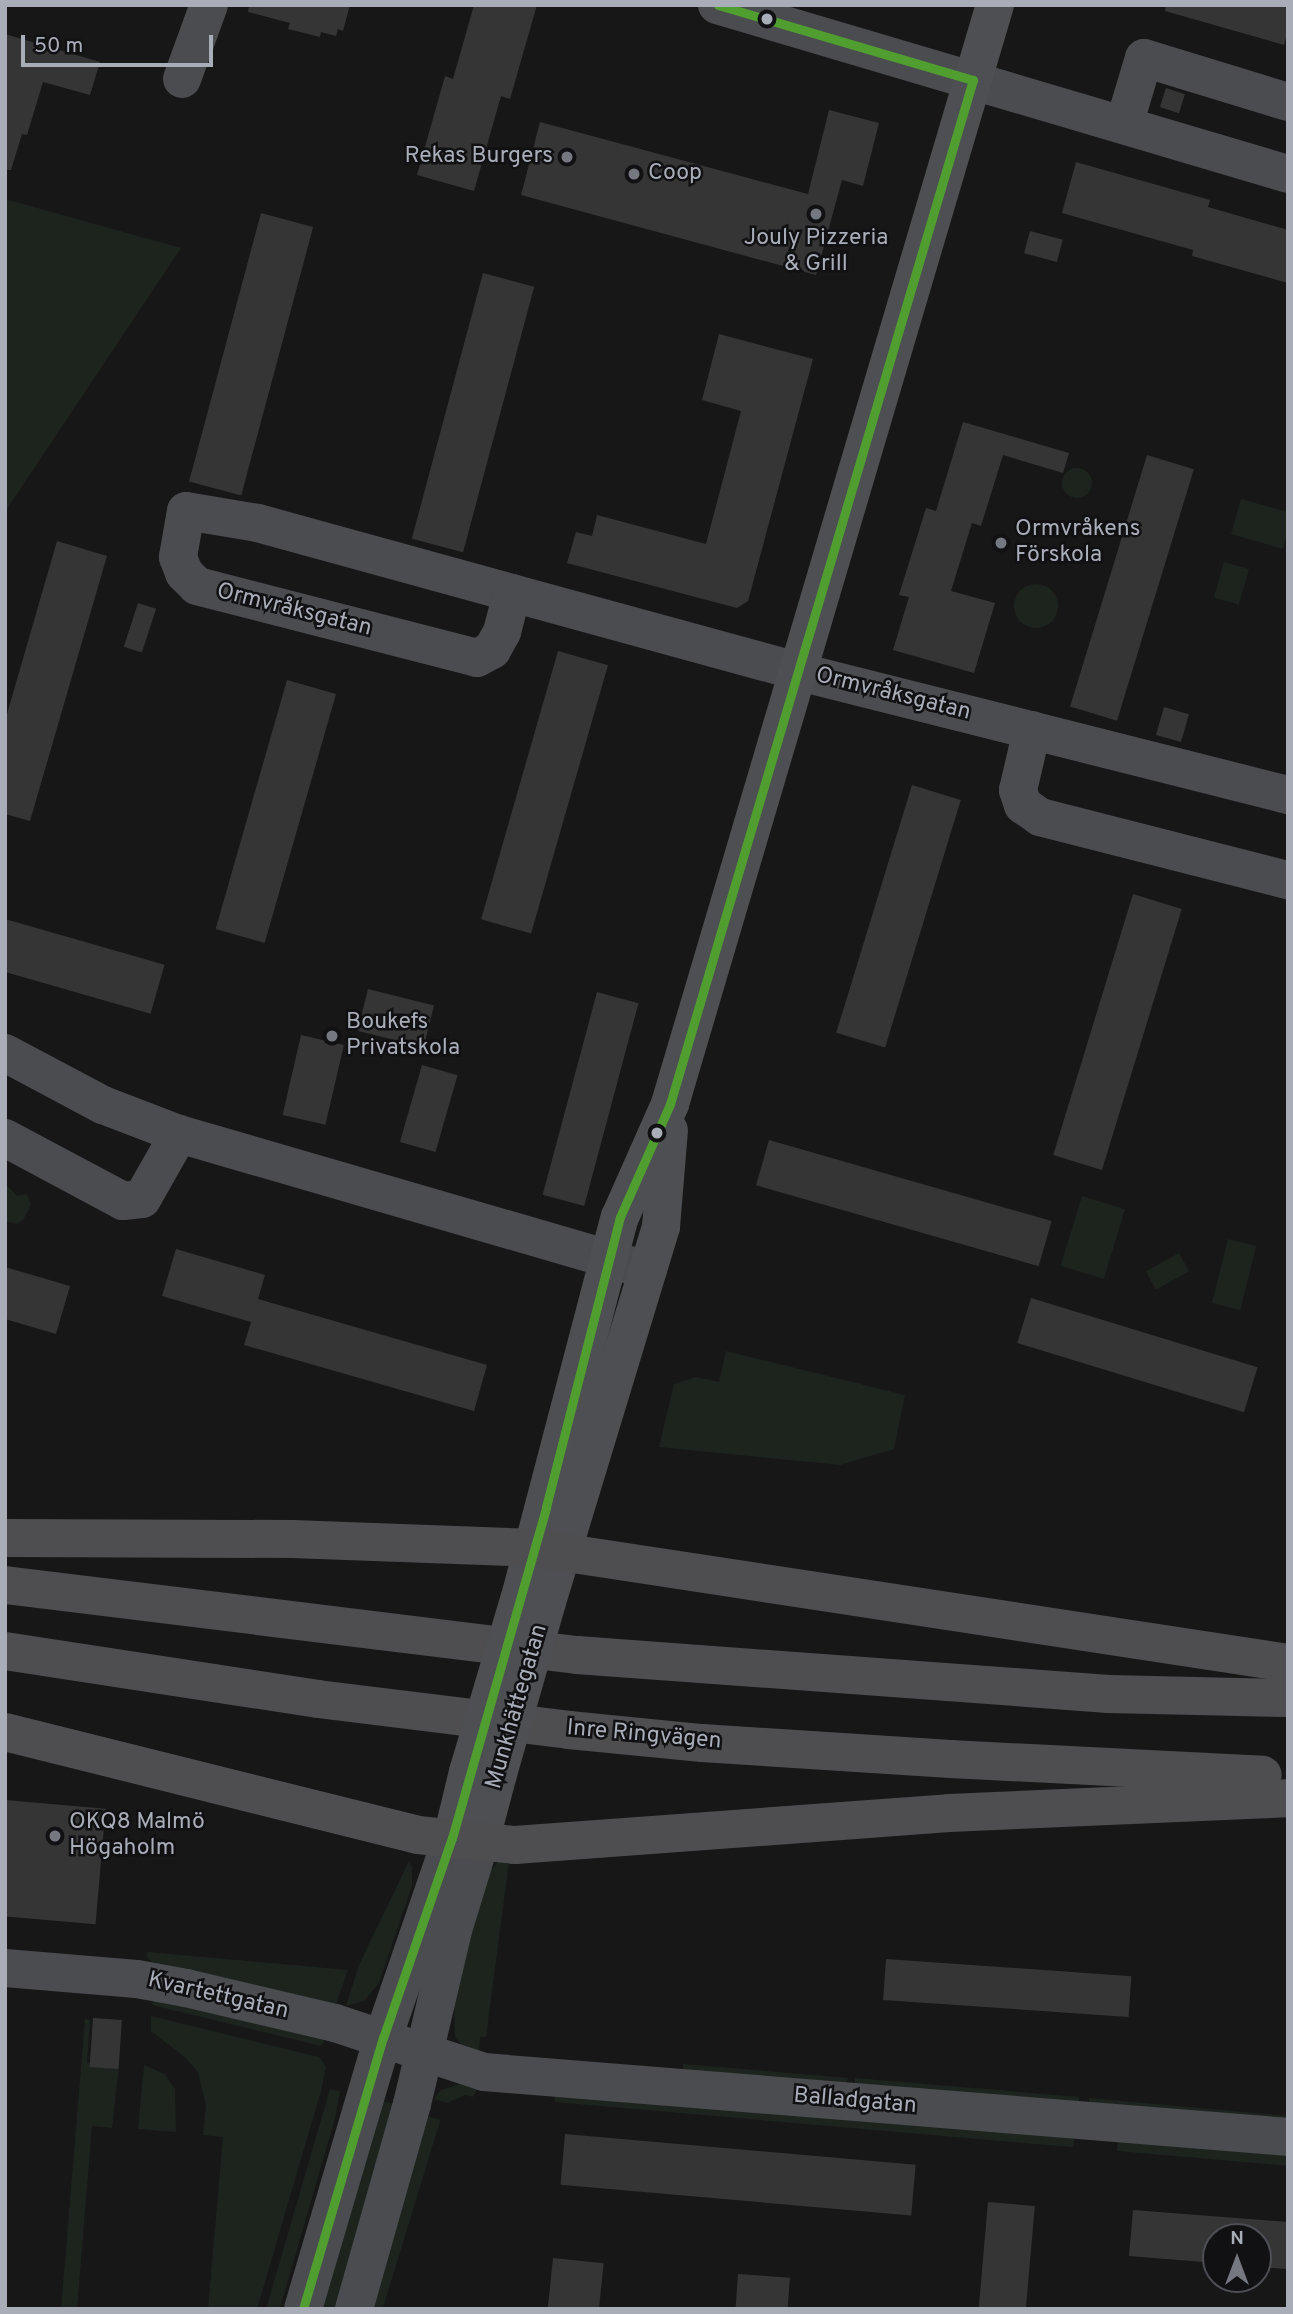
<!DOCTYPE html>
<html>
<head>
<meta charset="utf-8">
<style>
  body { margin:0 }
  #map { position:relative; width:1293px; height:2314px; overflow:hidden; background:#171717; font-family:Overpass,sans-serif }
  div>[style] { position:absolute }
  .green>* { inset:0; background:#1d241e; transform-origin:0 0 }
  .round { border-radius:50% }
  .building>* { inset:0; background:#353536; transform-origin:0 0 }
  .minor>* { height:38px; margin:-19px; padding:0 19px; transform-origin:19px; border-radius:19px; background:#4b4c50 }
  .major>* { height:38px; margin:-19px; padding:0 19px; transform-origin:19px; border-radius:19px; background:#4d4f52 }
  .highway>* { height:38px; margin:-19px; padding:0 19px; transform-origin:19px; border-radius:19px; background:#4e4e51 }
  .major-bridge>* { height:38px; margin:-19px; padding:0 19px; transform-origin:19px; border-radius:19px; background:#4d4f52 }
  .bus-1>* { height:9px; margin:-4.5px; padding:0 4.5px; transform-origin:4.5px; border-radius:4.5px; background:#509e2f }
  .dots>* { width:19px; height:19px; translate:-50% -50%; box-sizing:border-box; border:4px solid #111113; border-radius:50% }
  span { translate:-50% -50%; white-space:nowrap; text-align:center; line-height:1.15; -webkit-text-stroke:5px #111113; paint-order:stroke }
  .poi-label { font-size:23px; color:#a8adb8 }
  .right { translate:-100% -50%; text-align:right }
  .left { translate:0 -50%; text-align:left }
  .street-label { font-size:23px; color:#a8adb8 }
  .frame { position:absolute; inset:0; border:7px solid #a8adb8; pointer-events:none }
  .north { position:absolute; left:1202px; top:2223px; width:70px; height:70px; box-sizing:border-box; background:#111113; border:2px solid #4d4f55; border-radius:50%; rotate:0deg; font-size:19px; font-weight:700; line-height:28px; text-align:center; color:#a8adb8 }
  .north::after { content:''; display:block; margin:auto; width:24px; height:32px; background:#757880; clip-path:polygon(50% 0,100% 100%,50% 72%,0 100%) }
  .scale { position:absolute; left:21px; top:35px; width:192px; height:32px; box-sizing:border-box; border:4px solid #a8adb8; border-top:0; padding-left:9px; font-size:21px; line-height:24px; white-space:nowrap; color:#a8adb8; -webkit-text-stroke:5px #111113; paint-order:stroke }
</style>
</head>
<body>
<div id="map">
  <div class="green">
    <i style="clip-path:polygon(5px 199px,181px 248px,5px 512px)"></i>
    <i class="round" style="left:1062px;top:468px;width:30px;height:30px"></i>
    <i style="clip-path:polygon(1241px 499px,1288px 512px,1288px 532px,1283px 549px,1231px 534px)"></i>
    <i style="left:1224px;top:562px;width:26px;height:37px;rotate:16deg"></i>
    <i class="round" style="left:1014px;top:584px;width:44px;height:44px"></i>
    <i style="clip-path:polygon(5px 1183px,17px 1196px,27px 1194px,31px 1205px,23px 1220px,17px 1224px,5px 1221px)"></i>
    <i style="left:1082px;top:1196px;width:45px;height:73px;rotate:17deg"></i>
    <i style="left:1228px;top:1239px;width:29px;height:66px;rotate:14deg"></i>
    <i style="left:1179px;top:1253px;width:21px;height:38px;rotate:61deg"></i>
    <i style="clip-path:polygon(726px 1351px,905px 1395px,894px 1449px,840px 1465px,659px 1447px,674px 1384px,696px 1377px,719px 1382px)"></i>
    <i style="clip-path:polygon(510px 1854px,486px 2037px,480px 2037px,479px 2052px,461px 2044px,455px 2037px,454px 2000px,488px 1874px,500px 1859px)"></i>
    <i style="clip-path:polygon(409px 1861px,412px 1867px,412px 1886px,379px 1983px,364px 2001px,346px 2006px,359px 1965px)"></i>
    <i style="clip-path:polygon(148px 1952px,348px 1970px,336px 2004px,152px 1962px,146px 1956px)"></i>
    <i style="clip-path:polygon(153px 2000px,326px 2037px,321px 2046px,152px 2005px)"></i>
    <i style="clip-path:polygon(151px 2016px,319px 2057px,326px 2067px,321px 2091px,257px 2309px,208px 2309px,223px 2137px,203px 2135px,206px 2106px,198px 2072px,186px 2058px,151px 2031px)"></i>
    <i style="clip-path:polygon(85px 2019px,90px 2020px,87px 2063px,119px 2065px,112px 2128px,92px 2126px,77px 2309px,61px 2309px)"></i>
    <i style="clip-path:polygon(683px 2064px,848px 2078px,847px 2083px,683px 2070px)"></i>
    <i style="clip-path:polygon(144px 2065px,165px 2074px,175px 2089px,176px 2132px,138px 2129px)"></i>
    <i style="clip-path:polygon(855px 2078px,1079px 2097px,1079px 2104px,855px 2084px)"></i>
    <i style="clip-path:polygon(463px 2083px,478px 2086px,473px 2097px,465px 2095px,447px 2103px,434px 2099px,441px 2090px)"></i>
    <i style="clip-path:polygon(330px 2089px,340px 2091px,335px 2119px,282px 2301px,280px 2309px,266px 2309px)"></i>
    <i style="left:555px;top:2093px;width:521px;height:9px;rotate:5deg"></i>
    <i style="clip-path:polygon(1089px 2098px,1288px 2116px,1288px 2121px,1089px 2104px)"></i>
    <i style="clip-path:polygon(376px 2099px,394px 2104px,364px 2211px,335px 2309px,315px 2309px)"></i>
    <i style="left:427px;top:2116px;width:14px;height:201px;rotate:17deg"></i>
    <i style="left:1118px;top:2141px;width:171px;height:10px;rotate:5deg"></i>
  </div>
  <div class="building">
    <i style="clip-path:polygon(249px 5px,350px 5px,343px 31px,338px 29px,336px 36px,321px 32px,320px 37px,288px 29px,290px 23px,248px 12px)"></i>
    <i style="clip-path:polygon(474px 5px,537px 5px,510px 99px,501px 96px,474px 191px,417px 175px,445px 76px,453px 79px)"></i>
    <i style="clip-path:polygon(1166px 5px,1288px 5px,1288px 31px,1284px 45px,1165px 11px)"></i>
    <i style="clip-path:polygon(5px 34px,100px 62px,90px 95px,43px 82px,27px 135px,22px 134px,11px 170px,5px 170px)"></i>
    <i style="left:1166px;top:88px;width:20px;height:20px;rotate:18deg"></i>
    <i style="clip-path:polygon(829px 110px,879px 123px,863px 186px,842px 180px,816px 275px,521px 195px,540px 122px,808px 194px)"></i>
    <i style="clip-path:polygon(1076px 162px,1210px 200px,1208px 207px,1288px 230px,1288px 283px,1192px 256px,1193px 250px,1062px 213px)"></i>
    <i style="left:261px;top:213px;width:54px;height:278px;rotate:15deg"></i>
    <i style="left:1030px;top:231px;width:34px;height:23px;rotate:15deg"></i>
    <i style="left:483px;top:273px;width:53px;height:275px;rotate:15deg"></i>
    <i style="clip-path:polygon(719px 334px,813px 359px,748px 601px,737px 608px,567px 563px,576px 532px,592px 536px,597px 515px,706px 544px,741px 411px,702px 400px)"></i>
    <i style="clip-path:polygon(963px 422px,1069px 453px,1063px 473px,1003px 455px,981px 526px,972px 523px,951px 591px,995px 603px,974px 673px,893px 650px,909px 597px,899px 595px,926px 508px,936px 511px)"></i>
    <i style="left:1147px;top:455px;width:49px;height:263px;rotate:17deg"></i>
    <i style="clip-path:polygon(57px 541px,107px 556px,30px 821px,5px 814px,5px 721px)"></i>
    <i style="left:138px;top:603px;width:19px;height:46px;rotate:18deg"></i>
    <i style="left:558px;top:651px;width:52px;height:279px;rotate:16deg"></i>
    <i style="left:287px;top:680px;width:51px;height:259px;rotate:16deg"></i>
    <i style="left:1164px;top:707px;width:26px;height:29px;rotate:16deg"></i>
    <i style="left:912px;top:785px;width:51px;height:259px;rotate:17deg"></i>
    <i style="left:1133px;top:894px;width:51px;height:273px;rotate:17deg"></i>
    <i style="left:5px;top:919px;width:166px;height:51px;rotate:16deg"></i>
    <i style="left:368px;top:989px;width:68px;height:43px;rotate:14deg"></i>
    <i style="left:597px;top:992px;width:43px;height:210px;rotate:15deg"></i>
    <i style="left:301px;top:1035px;width:44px;height:82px;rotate:13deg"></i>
    <i style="left:422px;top:1065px;width:37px;height:80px;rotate:16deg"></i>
    <i style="left:769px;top:1140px;width:294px;height:47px;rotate:16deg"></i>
    <i style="clip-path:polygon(176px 1249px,265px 1275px,258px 1299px,487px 1365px,474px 1411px,244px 1345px,251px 1322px,162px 1296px)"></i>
    <i style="clip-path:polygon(5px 1267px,70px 1286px,56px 1334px,5px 1319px)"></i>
    <i style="left:1031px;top:1298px;width:237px;height:47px;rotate:17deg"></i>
    <i style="left:5px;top:1800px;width:101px;height:116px;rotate:5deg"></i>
    <i style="left:886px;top:1959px;width:246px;height:41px;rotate:4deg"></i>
    <i style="left:93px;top:2018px;width:29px;height:49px;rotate:4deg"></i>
    <i style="left:565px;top:2134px;width:352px;height:51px;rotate:5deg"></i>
    <i style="left:988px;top:2202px;width:47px;height:107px;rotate:5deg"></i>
    <i style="clip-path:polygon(1133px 2210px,1288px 2222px,1288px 2269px,1258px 2267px,1258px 2237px,1216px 2237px,1216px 2263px,1129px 2256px)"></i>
    <i style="left:553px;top:2258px;width:51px;height:51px;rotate:6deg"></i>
    <i style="left:738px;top:2274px;width:52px;height:35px;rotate:4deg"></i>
  </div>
  <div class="minor">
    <i style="left:717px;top:5px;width:595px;rotate:16.49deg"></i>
    <i style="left:182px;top:79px;width:79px;rotate:-70deg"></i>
    <i style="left:1124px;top:125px;width:70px;rotate:-73.4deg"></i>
    <i style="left:1144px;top:58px;width:151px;rotate:17deg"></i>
    <i style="left:512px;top:593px;width:263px;rotate:-164.6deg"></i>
    <i style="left:258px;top:523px;width:73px;rotate:-170.5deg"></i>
    <i style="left:186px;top:511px;width:47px;rotate:99.9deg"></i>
    <i style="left:178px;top:557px;width:17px;rotate:69deg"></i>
    <i style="left:184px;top:573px;width:18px;rotate:45deg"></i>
    <i style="left:197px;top:586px;width:289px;rotate:14.4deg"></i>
    <i style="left:477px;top:658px;width:17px;rotate:-28deg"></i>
    <i style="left:492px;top:650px;width:21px;rotate:-61deg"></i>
    <i style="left:502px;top:632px;width:40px;rotate:-75.6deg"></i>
    <i style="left:512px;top:593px;width:299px;rotate:15.3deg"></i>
    <i style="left:800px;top:672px;width:503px;rotate:14.15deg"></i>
    <i style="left:1032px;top:730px;width:62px;rotate:103.1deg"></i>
    <i style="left:1018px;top:790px;width:16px;rotate:72deg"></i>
    <i style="left:1023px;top:805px;width:21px;rotate:35deg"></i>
    <i style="left:1040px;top:817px;width:256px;rotate:14.3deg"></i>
    <i style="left:5px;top:1053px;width:111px;rotate:28deg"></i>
    <i style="left:103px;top:1105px;width:81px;rotate:20.9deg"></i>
    <i style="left:179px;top:1134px;width:488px;rotate:16.2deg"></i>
    <i style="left:5px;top:1138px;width:134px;rotate:28.1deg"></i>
    <i style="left:123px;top:1201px;width:19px;rotate:-6deg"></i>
    <i style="left:142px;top:1199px;width:75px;rotate:-60.4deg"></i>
    <i style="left:5px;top:1968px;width:132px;rotate:4.8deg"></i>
    <i style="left:137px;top:1979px;width:50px;rotate:10.4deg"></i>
    <i style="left:186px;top:1988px;width:153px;rotate:13.2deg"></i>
    <i style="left:335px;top:2023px;width:157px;rotate:18.2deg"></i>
    <i style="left:484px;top:2072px;width:807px;rotate:4.62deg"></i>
    <i style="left:303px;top:2309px;width:283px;rotate:-73.6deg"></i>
    <i style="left:383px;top:2038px;width:212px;rotate:-71deg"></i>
    <i style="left:354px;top:2309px;width:213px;rotate:-74.2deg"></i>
    <i style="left:412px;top:2104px;width:182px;rotate:-76.7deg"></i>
    <i style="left:454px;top:1927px;width:89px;rotate:-73deg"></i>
  </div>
  <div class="major">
    <i style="left:520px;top:1597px;width:393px;rotate:-75.3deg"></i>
    <i style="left:620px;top:1217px;width:124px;rotate:-66.1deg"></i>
    <i style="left:670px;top:1104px;width:1146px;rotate:-73.53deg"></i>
    <i style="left:547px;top:1602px;width:392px;rotate:-73.1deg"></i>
    <i style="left:661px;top:1227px;width:97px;rotate:-85.3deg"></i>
    <i style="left:452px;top:1838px;width:68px;rotate:-76.4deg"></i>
    <i style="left:480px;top:1842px;width:70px;rotate:-75.2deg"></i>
  </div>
  <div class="highway">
    <i style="left:5px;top:1538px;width:287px;rotate:0.2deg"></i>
    <i style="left:292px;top:1539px;width:242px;rotate:2.1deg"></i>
    <i style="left:534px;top:1548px;width:763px;rotate:8.67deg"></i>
    <i style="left:5px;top:1585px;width:576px;rotate:6.98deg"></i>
    <i style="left:577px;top:1655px;width:533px;rotate:4.19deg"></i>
    <i style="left:1109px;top:1694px;width:179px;rotate:1.3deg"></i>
    <i style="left:5px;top:1651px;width:317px;rotate:8.7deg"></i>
    <i style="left:318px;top:1699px;width:253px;rotate:7deg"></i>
    <i style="left:569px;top:1730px;width:134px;rotate:5.6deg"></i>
    <i style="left:702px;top:1743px;width:249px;rotate:3.7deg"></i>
    <i style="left:950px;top:1759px;width:313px;rotate:2.9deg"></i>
    <i style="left:5px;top:1732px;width:426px;rotate:14deg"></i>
    <i style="left:418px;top:1835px;width:98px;rotate:5.9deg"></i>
    <i style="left:515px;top:1845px;width:435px;rotate:-4.2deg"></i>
    <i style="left:949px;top:1813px;width:339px;rotate:-2.5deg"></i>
  </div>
  <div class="major-bridge">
    <i style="left:468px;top:1772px;width:183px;rotate:-73.5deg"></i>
    <i style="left:498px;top:1774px;width:179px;rotate:-74.1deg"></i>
  </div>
  <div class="bus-1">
    <i style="left:718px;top:5px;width:266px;rotate:16.4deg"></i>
    <i style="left:303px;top:2309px;width:283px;rotate:-73.6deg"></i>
    <i style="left:383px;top:2038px;width:212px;rotate:-71deg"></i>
    <i style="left:452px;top:1838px;width:344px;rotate:-74.1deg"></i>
    <i style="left:546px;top:1507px;width:299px;rotate:-75.7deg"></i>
    <i style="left:620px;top:1217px;width:124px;rotate:-66.1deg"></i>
    <i style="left:670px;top:1104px;width:1068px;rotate:-73.52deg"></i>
  </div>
  <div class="dots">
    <i style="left:767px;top:19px;background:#a8adb8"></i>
    <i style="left:567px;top:157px;background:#757880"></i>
    <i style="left:634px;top:174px;background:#757880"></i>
    <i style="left:816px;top:214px;background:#757880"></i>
    <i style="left:1001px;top:543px;background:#757880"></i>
    <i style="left:332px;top:1036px;background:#757880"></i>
    <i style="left:657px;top:1133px;background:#a8adb8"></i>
    <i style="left:55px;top:1836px;background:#757880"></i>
  </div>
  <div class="poi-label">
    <span class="right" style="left:553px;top:157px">Rekas Burgers</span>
    <span class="left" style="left:648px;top:174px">Coop</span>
    <span style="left:816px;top:252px">Jouly Pizzeria<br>&amp; Grill</span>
    <span class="left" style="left:1015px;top:543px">Ormvråkens<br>Förskola</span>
    <span class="left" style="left:346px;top:1036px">Boukefs<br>Privatskola</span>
    <span class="left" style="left:69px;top:1836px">OKQ8 Malmö<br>Högaholm</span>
  </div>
  <div class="street-label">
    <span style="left:294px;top:611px;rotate:14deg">Ormvråksgatan</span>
    <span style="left:893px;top:695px;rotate:14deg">Ormvråksgatan</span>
    <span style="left:518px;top:1707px;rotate:-74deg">Munkhättegatan</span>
    <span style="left:644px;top:1736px;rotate:5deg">Inre Ringvägen</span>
    <span style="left:218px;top:1997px;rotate:13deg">Kvartettgatan</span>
    <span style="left:855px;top:2102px;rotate:5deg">Balladgatan</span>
  </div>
  <div class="frame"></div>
  <div class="north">N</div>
  <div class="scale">50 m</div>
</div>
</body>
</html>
